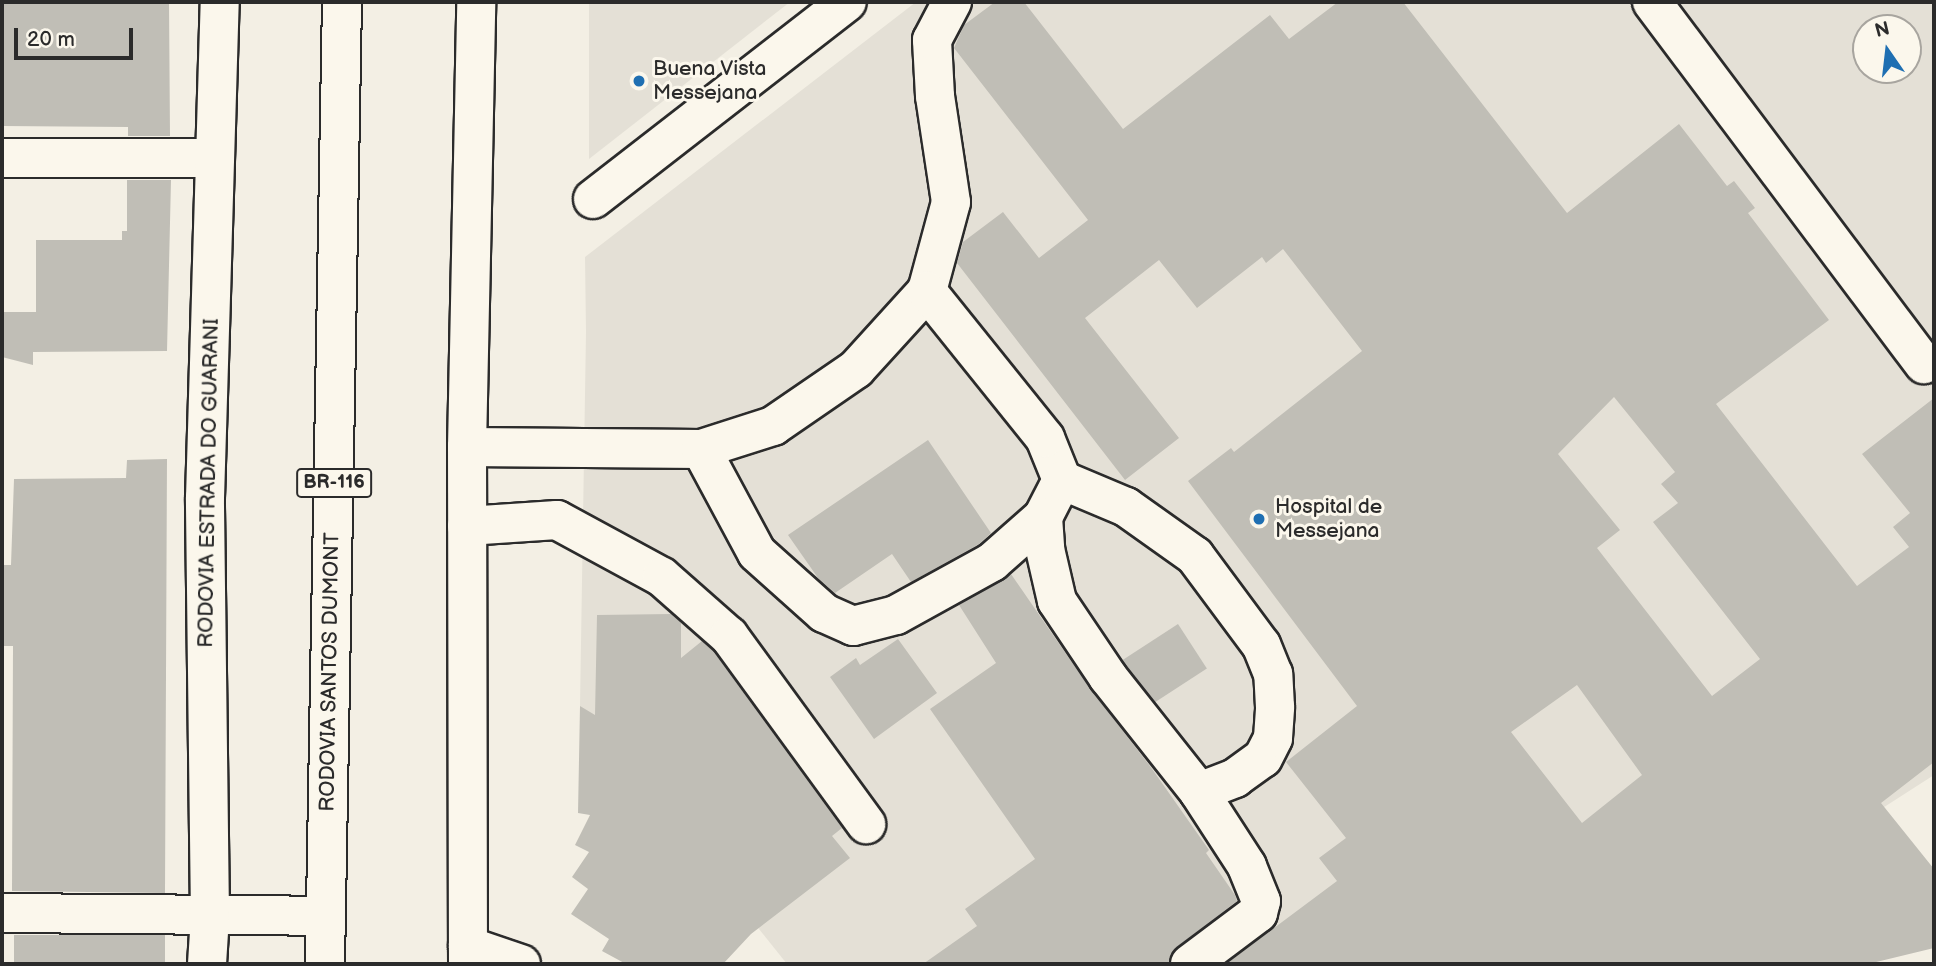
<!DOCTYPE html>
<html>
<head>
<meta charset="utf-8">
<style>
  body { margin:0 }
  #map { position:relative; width:1936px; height:966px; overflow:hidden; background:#f3efe4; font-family:"Balsamiq Sans",sans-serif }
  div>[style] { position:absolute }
  .built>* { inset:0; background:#e4e0d6 }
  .building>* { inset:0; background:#c0beb6; transform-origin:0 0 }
  .roads { filter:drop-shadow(2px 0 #2b2b2b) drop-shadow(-2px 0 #2b2b2b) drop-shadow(0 2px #2b2b2b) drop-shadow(0 -2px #2b2b2b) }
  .minor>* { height:38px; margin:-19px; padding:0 19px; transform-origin:19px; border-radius:19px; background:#fbf7ec }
  .highway>* { height:38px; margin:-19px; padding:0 19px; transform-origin:19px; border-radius:19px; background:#fbf7ec }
  .dots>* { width:19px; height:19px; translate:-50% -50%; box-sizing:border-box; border:4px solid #fbf7ec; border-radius:50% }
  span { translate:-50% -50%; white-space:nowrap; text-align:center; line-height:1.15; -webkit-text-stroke:6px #fbf7ec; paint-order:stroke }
  .shield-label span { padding:2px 5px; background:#fbf7ec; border:2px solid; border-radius:5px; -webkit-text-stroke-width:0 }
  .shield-label { font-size:19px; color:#2b2b2b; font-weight:700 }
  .poi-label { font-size:21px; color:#2b2b2b }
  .left { translate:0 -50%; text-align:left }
  .street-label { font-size:21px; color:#2b2b2b }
  .frame { position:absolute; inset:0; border:4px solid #2b2b2b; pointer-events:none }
  .north { position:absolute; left:1852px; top:14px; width:70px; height:70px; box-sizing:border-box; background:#fbf7ec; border:2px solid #a8a59f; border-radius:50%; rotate:346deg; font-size:19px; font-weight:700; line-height:28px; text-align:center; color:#2b2b2b }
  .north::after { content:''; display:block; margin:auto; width:24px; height:32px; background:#1f6fb2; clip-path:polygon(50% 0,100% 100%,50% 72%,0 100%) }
  .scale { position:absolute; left:14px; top:28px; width:119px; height:32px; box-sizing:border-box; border:4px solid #2b2b2b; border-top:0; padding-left:9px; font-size:21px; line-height:24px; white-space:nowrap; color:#2b2b2b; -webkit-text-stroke:5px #fbf7ec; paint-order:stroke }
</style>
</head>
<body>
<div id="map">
  <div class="built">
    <i style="clip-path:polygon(589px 2px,790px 2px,589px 159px)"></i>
    <i style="clip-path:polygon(evenodd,916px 2px,1934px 2px,1934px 775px,1640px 964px,787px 964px,580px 706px,586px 332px,585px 257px,916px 2px,1866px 28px,1908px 28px,1908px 70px,1866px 70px,1866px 28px)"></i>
  </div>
  <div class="building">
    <i style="clip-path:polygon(2px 2px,169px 2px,170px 136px,128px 136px,128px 127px,2px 126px)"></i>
    <i style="clip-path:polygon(evenodd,995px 2px,1024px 2px,1123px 129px,1270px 15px,1289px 39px,1338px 2px,1403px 2px,1567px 213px,1679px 124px,1727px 186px,1734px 181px,1755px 208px,1748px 213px,1829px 320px,1716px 404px,1857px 586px,1909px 547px,1893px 527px,1910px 513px,1862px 454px,1934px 398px,1934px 762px,1881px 803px,1934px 869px,1934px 948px,1868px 964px,1226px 964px,1337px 881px,1319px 858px,1346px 838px,1286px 762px,1357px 706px,1188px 481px,1231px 448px,1234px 452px,1362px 351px,1283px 249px,1266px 263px,1262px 257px,1197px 308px,1159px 260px,1085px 318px,1179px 438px,1125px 480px,957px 263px,963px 242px,1003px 212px,1039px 258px,1088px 220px,954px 48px,964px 25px,995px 2px,1614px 397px,1675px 472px,1661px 484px,1678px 503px,1653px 522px,1760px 659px,1712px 696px,1597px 548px,1620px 530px,1558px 454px,1614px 397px,995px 2px,1577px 685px,1642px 775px,1582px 823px,1511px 732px,1577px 685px)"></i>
    <i style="clip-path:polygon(127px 180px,171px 180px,167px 351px,33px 352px,33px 365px,2px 357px,2px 312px,36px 312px,36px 240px,122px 240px,122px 231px,127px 231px)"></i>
    <i style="clip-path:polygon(928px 440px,991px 533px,979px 544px,911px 582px,892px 554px,835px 593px,818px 578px,788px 535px)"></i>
    <i style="clip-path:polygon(167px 459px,165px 893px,12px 891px,13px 646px,2px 646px,2px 565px,11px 565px,14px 479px,126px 478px,127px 460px)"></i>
    <i style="clip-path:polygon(1011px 574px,1091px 690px,1150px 766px,1209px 850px,1206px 853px,1235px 895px,1237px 901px,1177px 947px,1170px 955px,1169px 964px,923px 964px,977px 926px,965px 909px,1035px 859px,930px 709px,996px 663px,959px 605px)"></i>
    <i style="clip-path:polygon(671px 614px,681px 623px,681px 658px,702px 641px,713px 651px,842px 828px,832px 836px,850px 858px,751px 934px,723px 964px,626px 964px,602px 951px,609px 939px,571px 914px,588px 889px,572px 877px,589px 852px,575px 845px,590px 815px,578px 813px,580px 706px,595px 715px,597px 615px)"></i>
    <i style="left:1178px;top:624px;width:53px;height:66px;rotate:57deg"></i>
    <i style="clip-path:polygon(898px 639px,937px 693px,874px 739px,830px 677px,856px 658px,860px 665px)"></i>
    <i style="left:14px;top:935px;width:151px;height:29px"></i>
  </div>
  <div class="roads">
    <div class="minor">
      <i style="left:1652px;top:2px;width:453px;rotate:53.1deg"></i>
      <i style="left:2px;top:158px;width:213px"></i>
      <i style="left:593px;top:199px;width:321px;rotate:-37.8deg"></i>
      <i style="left:467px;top:447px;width:234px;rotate:0.5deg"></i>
      <i style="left:701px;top:449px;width:76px;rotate:-17.7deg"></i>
      <i style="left:773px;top:426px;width:101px;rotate:-34.5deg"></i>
      <i style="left:856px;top:369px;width:105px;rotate:-47.7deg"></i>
      <i style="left:927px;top:291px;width:92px;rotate:-74.9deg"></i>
      <i style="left:951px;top:202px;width:107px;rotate:-98.6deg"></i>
      <i style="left:935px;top:96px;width:56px;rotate:-93.1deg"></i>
      <i style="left:932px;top:40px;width:43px;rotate:-62.2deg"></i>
      <i style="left:701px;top:449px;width:118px;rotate:61.7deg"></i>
      <i style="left:757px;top:553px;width:90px;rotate:41.8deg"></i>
      <i style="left:824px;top:613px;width:32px;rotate:24deg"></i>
      <i style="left:853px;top:626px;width:44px;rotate:-14.3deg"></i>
      <i style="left:896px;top:615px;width:110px;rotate:-28.9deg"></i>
      <i style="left:992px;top:562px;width:68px;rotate:-41.4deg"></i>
      <i style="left:1043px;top:517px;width:42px;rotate:-62.8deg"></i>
      <i style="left:1062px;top:480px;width:45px;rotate:-112deg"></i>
      <i style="left:1045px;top:438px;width:189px;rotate:-128.8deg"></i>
      <i style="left:1043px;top:517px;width:32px;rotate:86deg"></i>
      <i style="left:1045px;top:549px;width:53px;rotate:77deg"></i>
      <i style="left:1057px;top:601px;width:92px;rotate:56.1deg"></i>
      <i style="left:1108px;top:677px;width:147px;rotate:51.6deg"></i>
      <i style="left:1199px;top:792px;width:39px;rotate:-21deg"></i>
      <i style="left:1235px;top:778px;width:34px;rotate:-36deg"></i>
      <i style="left:1263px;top:758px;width:22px;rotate:-63deg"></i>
      <i style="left:1273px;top:738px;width:31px;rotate:-86deg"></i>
      <i style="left:1275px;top:707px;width:33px;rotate:-93deg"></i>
      <i style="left:1273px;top:674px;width:31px;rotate:-112deg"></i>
      <i style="left:1261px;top:645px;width:111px;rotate:-126.6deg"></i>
      <i style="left:1195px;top:556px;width:85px;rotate:-144.6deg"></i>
      <i style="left:1126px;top:507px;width:69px;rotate:-157.1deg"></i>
      <i style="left:467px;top:526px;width:90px;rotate:-3.8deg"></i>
      <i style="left:557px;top:520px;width:119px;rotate:28.5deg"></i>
      <i style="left:662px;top:577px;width:89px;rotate:41.4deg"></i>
      <i style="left:729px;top:636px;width:233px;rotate:53.9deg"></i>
      <i style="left:2px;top:913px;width:322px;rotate:0.5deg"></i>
      <i style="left:468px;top:946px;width:56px;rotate:18.8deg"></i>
      <i style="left:207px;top:964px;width:48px;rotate:-86.4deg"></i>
      <i style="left:210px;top:916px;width:418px;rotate:-90.7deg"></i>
      <i style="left:205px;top:498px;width:496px;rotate:-88.3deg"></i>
      <i style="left:1190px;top:964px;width:85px;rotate:-36.9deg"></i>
      <i style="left:1258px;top:913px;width:12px;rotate:-76deg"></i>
      <i style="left:1261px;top:901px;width:38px;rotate:-112deg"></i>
      <i style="left:1247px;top:866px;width:88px;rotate:-123deg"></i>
    </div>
    <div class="highway">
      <i style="left:325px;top:964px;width:962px;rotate:-88.99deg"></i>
      <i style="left:468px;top:964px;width:517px;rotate:-90.11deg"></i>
      <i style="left:467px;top:447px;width:445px;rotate:-88.8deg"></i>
    </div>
  </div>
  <div class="dots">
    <i style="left:639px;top:81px;background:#1f6fb2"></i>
    <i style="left:1259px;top:519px;background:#1f6fb2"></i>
  </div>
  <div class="shield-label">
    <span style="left:334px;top:483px">BR-116</span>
  </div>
  <div class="poi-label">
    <span class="left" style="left:653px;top:81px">Buena Vista<br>Messejana</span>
    <span class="left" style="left:1275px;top:519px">Hospital de<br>Messejana</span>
  </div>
  <div class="street-label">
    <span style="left:209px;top:483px;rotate:-89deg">RODOVIA ESTRADA DO GUARANI</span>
    <span style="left:330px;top:672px;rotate:-89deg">RODOVIA SANTOS DUMONT</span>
  </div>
  <div class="frame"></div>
  <div class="north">N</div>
  <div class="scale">20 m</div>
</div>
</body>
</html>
